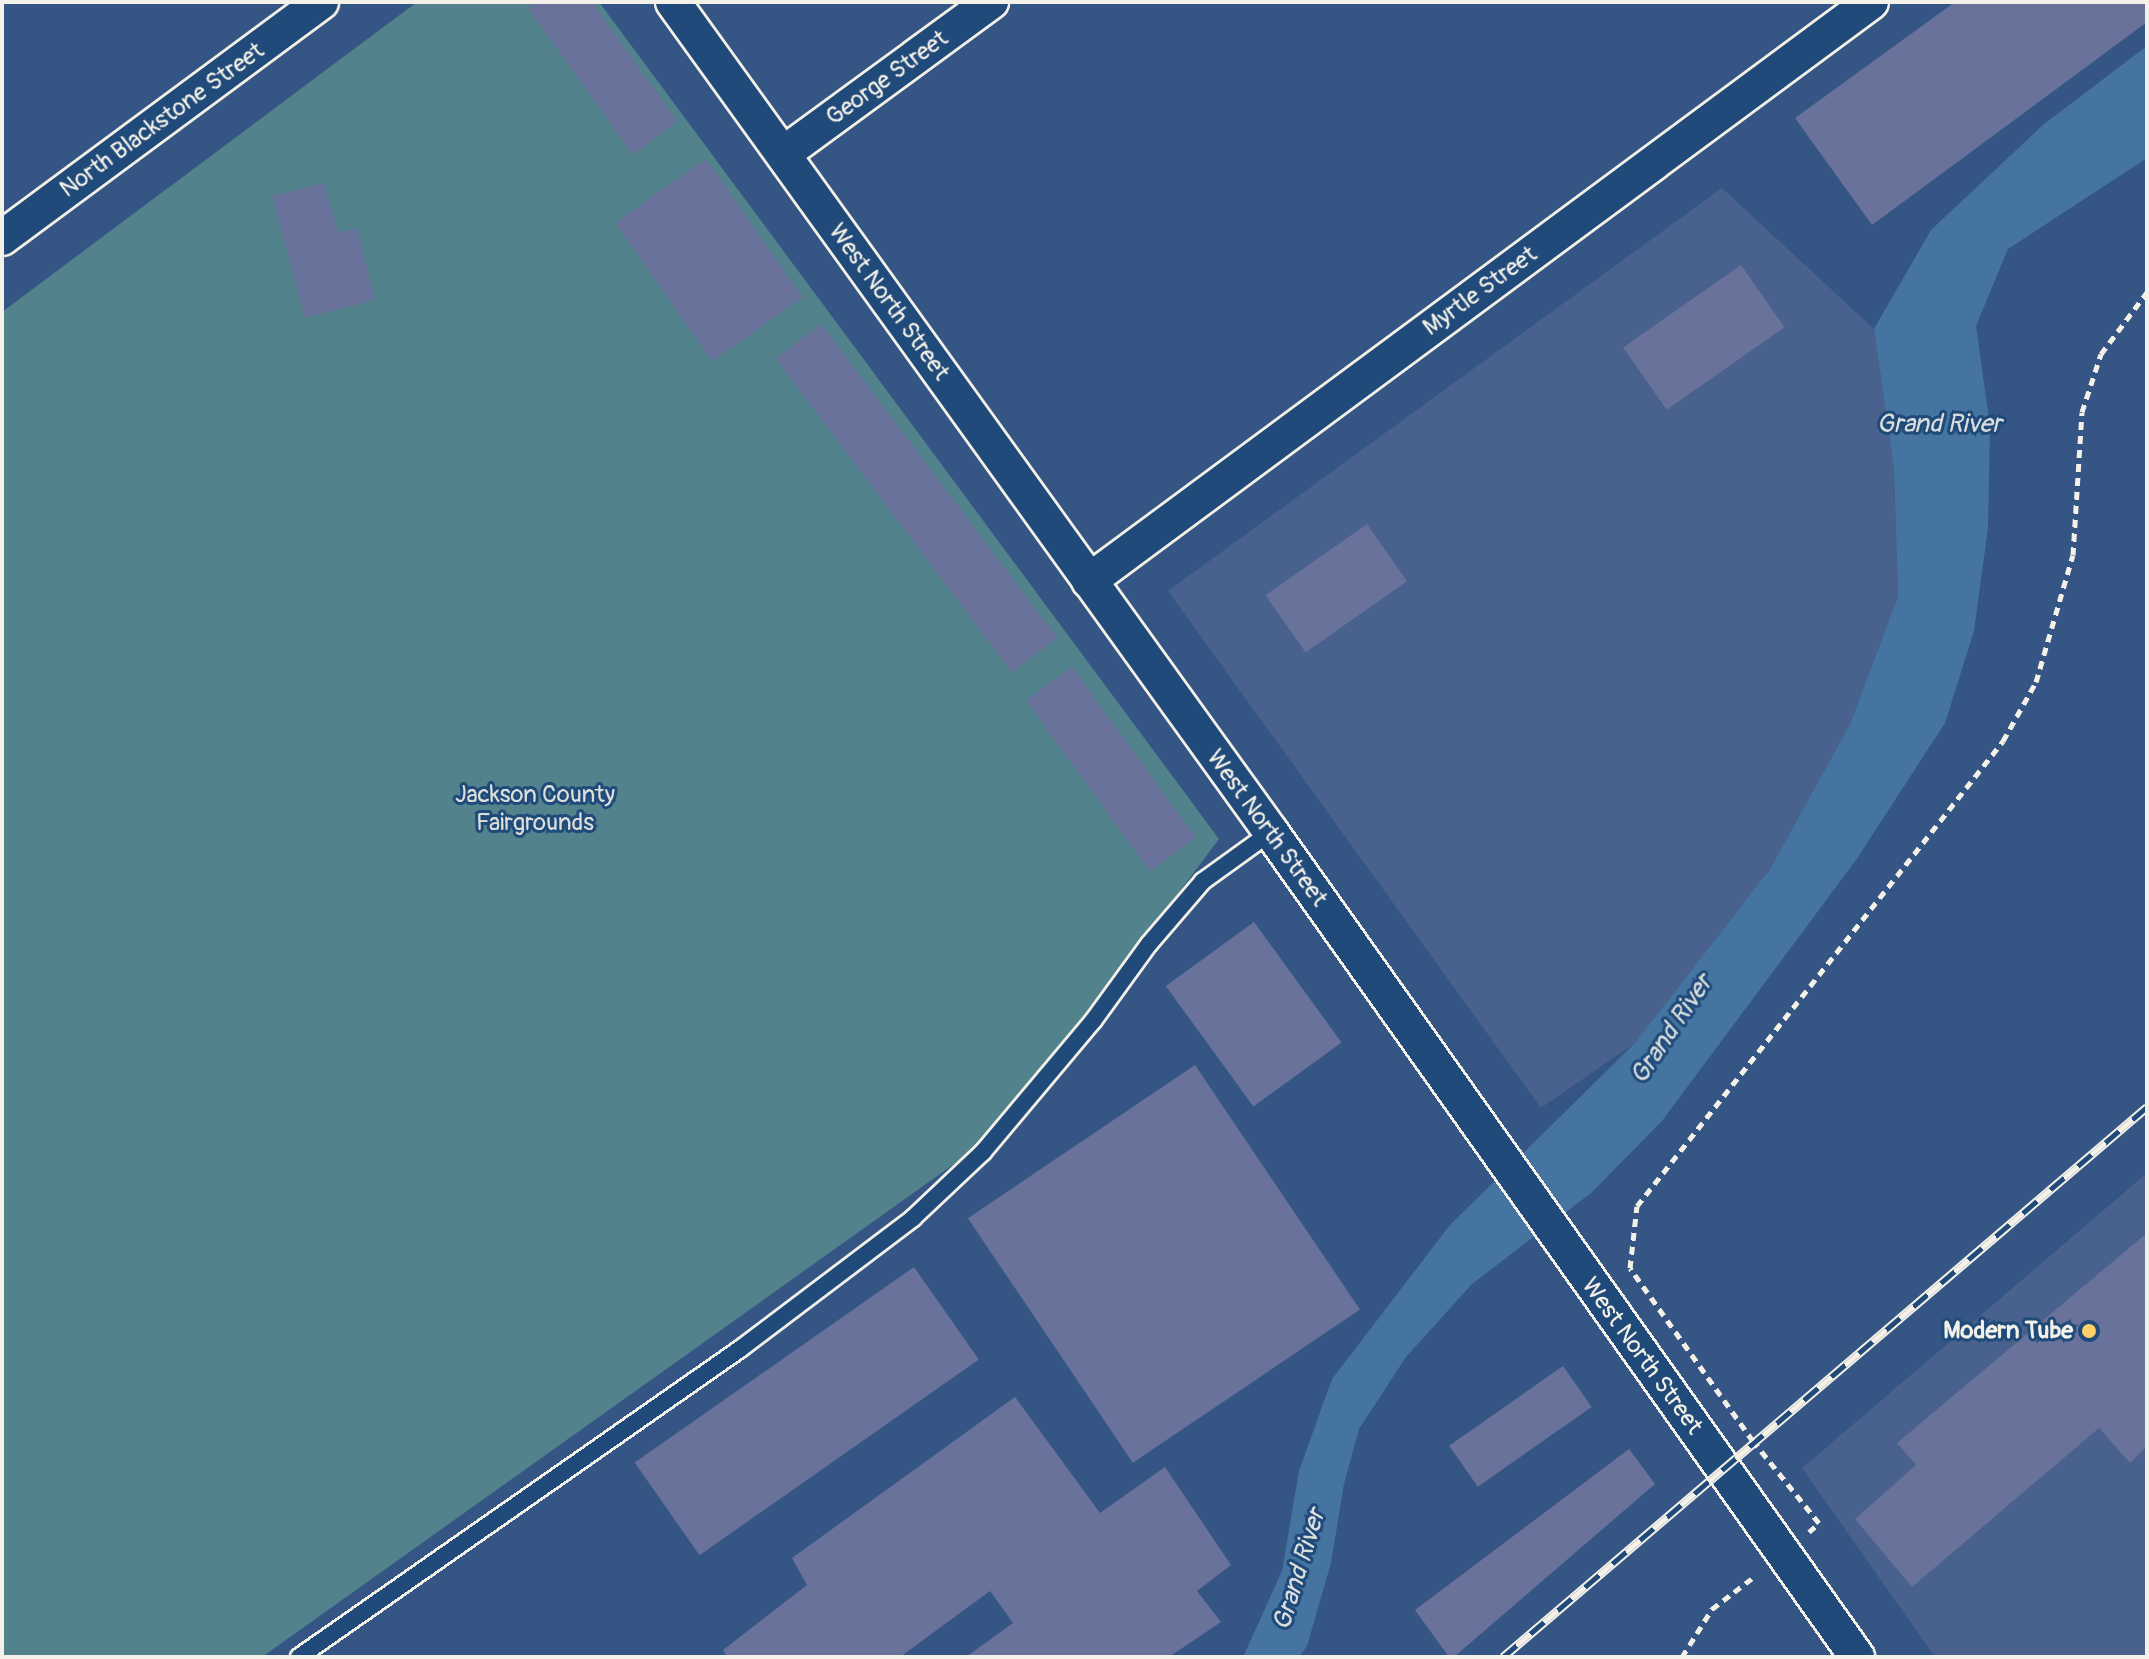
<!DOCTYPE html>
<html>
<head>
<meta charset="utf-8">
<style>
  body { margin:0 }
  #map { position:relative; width:2149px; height:1659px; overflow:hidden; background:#355684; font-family:Pangolin,sans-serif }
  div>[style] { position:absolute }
  .built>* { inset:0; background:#48618d }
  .green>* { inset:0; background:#52838d }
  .water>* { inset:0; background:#4574a1 }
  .building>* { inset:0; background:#68729a; transform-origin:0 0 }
  .path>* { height:5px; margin-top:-2.5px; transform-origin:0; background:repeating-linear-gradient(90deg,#f4f1e8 0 8px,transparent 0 14px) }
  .roads { filter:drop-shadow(2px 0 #f4f1e8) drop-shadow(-2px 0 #f4f1e8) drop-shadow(0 2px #f4f1e8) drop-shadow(0 -2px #f4f1e8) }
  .lane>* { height:16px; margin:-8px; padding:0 8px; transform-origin:8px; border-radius:8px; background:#1f4a7a }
  .street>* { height:34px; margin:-17px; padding:0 17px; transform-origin:17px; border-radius:17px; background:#1f4a7a }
  .rail>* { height:9px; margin-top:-4.5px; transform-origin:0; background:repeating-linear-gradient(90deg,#1f4a7a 0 18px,#f4f1e8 0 36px); box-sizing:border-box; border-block:2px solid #f4f1e8 }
  .dots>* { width:22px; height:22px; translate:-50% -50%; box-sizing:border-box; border:4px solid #1f4a7a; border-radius:50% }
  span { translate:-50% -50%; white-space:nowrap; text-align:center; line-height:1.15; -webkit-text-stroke:6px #1f4a7a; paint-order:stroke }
  .street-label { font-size:24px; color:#f4f1e8 }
  .park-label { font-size:24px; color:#dce0da }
  .poi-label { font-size:24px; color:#f4f1e8; font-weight:700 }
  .right { translate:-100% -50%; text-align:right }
  .water-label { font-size:26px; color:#dadedd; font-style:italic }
  .frame { position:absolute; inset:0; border:4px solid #f4f1e8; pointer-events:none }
</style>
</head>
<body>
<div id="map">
  <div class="built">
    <i style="clip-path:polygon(1722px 188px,1874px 329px,1894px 469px,1898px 596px,1850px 724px,1770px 869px,1635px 1043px,1541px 1108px,1168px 591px)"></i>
    <i style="clip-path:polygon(2147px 1173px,2147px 1657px,1935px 1657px,1802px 1468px)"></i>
  </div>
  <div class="green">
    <i style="clip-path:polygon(417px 2px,599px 2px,1219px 839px,999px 1132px,262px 1657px,2px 1657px,2px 312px)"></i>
  </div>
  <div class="water">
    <i style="clip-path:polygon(2147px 46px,2147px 158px,2008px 249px,1976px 326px,1990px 426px,1988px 528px,1974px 631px,1945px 723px,1856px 860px,1662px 1121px,1591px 1193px,1472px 1284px,1406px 1357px,1359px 1429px,1344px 1484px,1331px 1563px,1307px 1646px,1299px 1657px,1243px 1657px,1282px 1571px,1299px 1471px,1332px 1379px,1450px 1225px,1635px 1043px,1770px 869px,1850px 724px,1898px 596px,1894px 469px,1874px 329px,1931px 230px,2044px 124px)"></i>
  </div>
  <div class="building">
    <i style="clip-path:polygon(537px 2px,592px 2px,677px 121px,633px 155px,528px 8px)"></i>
    <i style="clip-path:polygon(1955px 2px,2147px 2px,2147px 22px,1872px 225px,1795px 118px)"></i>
    <i style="left:706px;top:159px;width:169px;height:111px;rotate:55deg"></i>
    <i style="clip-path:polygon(324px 183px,338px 232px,357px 229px,375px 300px,305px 318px,272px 196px)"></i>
    <i style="left:1741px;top:265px;width:76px;height:144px;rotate:55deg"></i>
    <i style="left:821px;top:324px;width:393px;height:57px;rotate:53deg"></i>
    <i style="left:1367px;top:524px;width:70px;height:124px;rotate:55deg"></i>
    <i style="left:1072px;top:667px;width:211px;height:57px;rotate:54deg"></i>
    <i style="left:1254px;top:922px;width:149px;height:109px;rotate:54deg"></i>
    <i style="left:1195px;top:1065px;width:295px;height:274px;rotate:56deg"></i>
    <i style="clip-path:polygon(2147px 1233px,2147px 1446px,2130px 1463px,2099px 1428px,1912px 1587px,1855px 1519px,1916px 1465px,1897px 1443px)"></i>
    <i style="left:914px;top:1267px;width:113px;height:341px;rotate:55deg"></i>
    <i style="left:1563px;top:1366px;width:50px;height:139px;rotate:55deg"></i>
    <i style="clip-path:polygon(1015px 1397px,1100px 1513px,1165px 1467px,1231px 1565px,1197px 1591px,1221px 1622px,1169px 1657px,966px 1657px,1013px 1623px,990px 1591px,900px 1657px,727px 1657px,723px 1650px,807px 1585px,792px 1558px)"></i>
    <i style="clip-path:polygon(1629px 1449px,1655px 1484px,1454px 1657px,1449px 1657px,1415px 1610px)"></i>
  </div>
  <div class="path">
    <i style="left:1809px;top:1532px;width:13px;rotate:-42deg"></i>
    <i style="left:1819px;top:1523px;width:105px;rotate:-128.8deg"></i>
    <i style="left:1753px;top:1441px;width:212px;rotate:-125.4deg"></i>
    <i style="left:1630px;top:1268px;width:62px;rotate:-83.6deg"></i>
    <i style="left:1637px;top:1206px;width:592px;rotate:-51.79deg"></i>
    <i style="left:2003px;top:741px;width:68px;rotate:-60.8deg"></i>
    <i style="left:2036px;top:682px;width:132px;rotate:-73.8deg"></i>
    <i style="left:2073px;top:555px;width:143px;rotate:-86.4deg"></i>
    <i style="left:2082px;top:412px;width:61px;rotate:-71.9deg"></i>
    <i style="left:2101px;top:354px;width:77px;rotate:-53.4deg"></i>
    <i style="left:1682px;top:1657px;width:57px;rotate:-58deg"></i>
    <i style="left:1712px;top:1609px;width:54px;rotate:-37.5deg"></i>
  </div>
  <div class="roads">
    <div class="lane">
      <i style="left:299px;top:1657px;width:538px;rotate:-34.93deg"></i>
      <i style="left:740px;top:1349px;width:217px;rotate:-37.1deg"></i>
      <i style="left:913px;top:1218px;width:96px;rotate:-43.3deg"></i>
      <i style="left:983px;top:1152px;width:171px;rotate:-50deg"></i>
      <i style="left:1093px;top:1021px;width:95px;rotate:-54deg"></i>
      <i style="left:1149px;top:944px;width:83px;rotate:-49.4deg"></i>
      <i style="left:1203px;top:881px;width:84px;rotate:-35.8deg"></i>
    </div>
    <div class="street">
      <i style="left:673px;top:2px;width:1023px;rotate:54.23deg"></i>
      <i style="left:1271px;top:832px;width:1012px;rotate:54.61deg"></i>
      <i style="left:783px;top:154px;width:258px;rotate:-36.2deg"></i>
      <i style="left:2px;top:238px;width:397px;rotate:-36.5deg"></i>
      <i style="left:1089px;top:581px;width:973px;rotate:-36.52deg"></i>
    </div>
  </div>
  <div class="rail">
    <i style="left:1503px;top:1657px;width:847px;rotate:-40.5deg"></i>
  </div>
  <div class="dots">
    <i style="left:2089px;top:1331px;background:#ffd166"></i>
  </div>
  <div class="street-label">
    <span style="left:887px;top:78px;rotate:-36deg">George Street</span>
    <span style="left:162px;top:120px;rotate:-36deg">North Blackstone Street</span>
    <span style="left:1480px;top:291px;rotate:-36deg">Myrtle Street</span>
    <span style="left:889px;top:302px;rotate:54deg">West North Street</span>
    <span style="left:1267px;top:828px;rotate:54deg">West North Street</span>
    <span style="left:1642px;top:1356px;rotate:54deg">West North Street</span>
  </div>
  <div class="park-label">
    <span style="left:535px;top:809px">Jackson County<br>Fairgrounds</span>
  </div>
  <div class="poi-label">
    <span class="right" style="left:2073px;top:1331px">Modern Tube</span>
  </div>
  <div class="water-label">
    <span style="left:1939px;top:425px">Grand River</span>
    <span style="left:1672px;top:1030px;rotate:-56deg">Grand River</span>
    <span style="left:1300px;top:1570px;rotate:-73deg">Grand River</span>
  </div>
  <div class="frame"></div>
</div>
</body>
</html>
